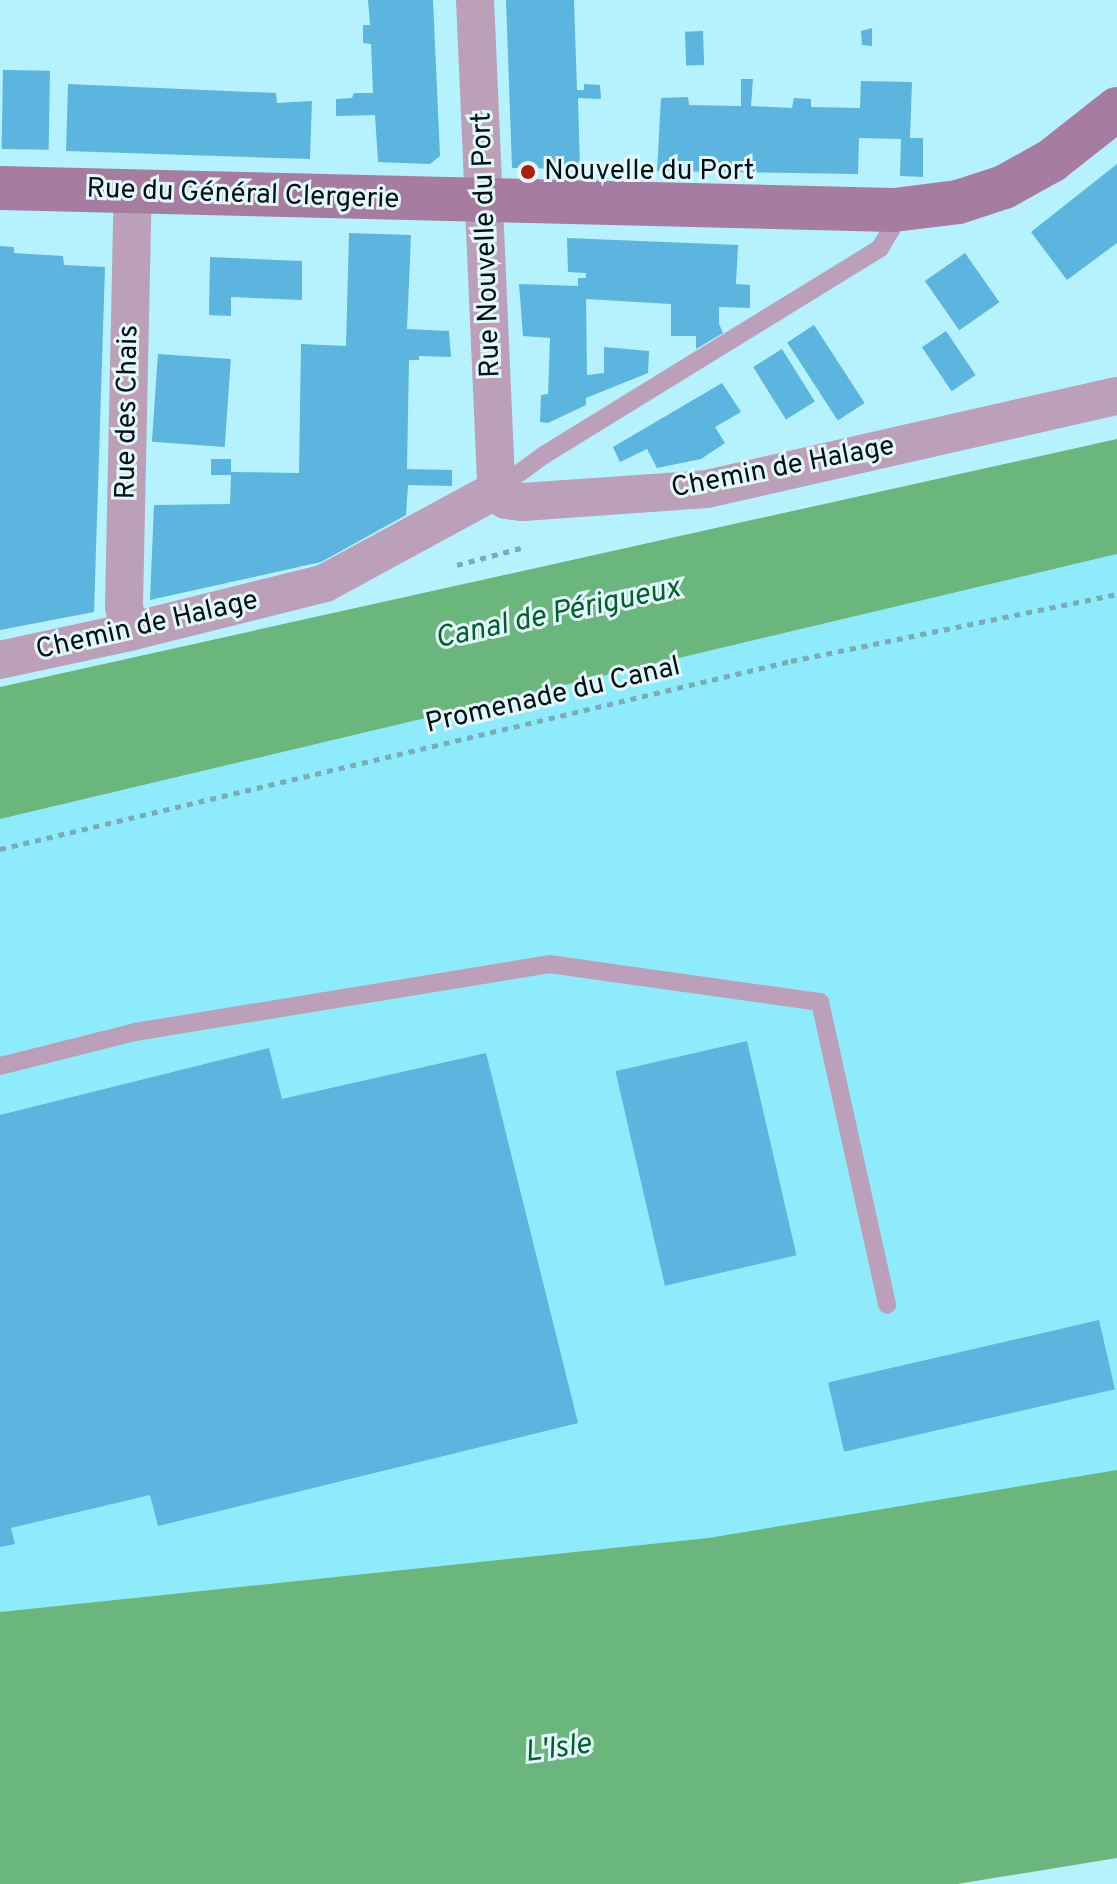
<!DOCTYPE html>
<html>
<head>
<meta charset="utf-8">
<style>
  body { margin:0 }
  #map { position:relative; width:1117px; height:1884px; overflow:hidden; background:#b5f2fe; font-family:Overpass,sans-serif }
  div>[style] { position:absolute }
  .built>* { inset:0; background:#8debfc }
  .water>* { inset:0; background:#6ab67d }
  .building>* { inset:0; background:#5bb5df; transform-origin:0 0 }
  .path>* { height:5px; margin-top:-2.5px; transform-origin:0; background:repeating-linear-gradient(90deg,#7cabb5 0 6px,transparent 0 12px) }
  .service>* { height:18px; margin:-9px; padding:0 9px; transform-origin:9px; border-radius:9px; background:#bc9fb8 }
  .minor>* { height:38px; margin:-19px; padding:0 19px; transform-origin:19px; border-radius:19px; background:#bc9fb8 }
  .secondary>* { height:44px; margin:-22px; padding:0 22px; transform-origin:22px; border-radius:22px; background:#a67da1 }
  .dots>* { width:22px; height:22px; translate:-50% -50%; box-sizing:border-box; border:4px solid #e4f7fb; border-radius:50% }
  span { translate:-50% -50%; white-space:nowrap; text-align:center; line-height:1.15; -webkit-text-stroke:6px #e4f7fb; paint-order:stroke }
  .poi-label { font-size:28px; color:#001216 }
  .left { translate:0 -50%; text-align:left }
  .street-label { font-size:28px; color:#001216 }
  .water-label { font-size:30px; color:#015f2b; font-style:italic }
</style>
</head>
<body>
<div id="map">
  <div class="built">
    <i style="clip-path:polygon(1117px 554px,1117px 1470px,708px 1538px,0 1612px,0 819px)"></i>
  </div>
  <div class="water">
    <i style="clip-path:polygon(1117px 439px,1117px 554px,0 819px,0 687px)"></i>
    <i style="clip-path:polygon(1117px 1470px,1117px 1858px,957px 1884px,0 1884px,0 1612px,708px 1538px)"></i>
  </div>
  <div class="building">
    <i style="clip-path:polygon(368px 0,433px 0,440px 156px,430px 164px,378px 162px,375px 115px,336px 116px,336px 99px,352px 98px,354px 93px,373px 93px,371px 44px,363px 43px,363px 25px,370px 25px)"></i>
    <i style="clip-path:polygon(506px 0,574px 0,577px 90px,584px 90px,584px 84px,600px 85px,601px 99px,578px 98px,580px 169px,512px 168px)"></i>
    <i style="clip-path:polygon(872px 28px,872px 46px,862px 45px,861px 31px)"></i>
    <i style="left:703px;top:31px;width:34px;height:18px;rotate:88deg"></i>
    <i style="left:3px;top:70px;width:47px;height:79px;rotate:1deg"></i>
    <i style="clip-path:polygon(741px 79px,753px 79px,751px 106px,792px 108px,794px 98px,811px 99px,811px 107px,860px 108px,861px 81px,912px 82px,910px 138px,923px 138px,923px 177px,900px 176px,901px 139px,859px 138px,858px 174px,657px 171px,661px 98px,688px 97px,689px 105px,741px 106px)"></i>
    <i style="clip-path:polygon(68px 84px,276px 93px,277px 103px,312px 101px,310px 159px,66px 151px)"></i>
    <i style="clip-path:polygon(1117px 164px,1117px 243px,1067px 280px,1031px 232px)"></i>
    <i style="clip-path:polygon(349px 233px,411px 235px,407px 329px,449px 331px,451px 357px,419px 356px,419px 360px,409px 360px,407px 469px,452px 470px,452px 486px,408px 485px,406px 515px,321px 562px,150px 600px,154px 505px,230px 504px,231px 475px,211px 475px,211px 459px,231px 459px,231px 472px,299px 473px,301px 344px,346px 346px)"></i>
    <i style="clip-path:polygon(567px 238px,738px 245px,736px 284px,750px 285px,750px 308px,719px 307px,719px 324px,723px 333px,696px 349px,696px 336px,671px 336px,671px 304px,586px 299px,587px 375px,604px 373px,604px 347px,649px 351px,648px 373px,586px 398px,586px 405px,548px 423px,540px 422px,541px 395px,548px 394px,550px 338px,523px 336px,519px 284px,578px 286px,578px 278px,586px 278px,586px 273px,568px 272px)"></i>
    <i style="clip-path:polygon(0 246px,14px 247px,14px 253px,63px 256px,64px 265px,105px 267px,94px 612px,0 630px)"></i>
    <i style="left:965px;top:253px;width:60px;height:49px;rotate:55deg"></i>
    <i style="clip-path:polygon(210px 257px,302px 261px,302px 300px,231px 297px,231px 316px,209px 315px)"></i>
    <i style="left:814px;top:325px;width:93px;height:32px;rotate:57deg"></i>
    <i style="left:946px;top:331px;width:53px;height:29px;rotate:56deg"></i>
    <i style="left:782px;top:349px;width:62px;height:34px;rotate:58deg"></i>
    <i style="left:158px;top:354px;width:73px;height:88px;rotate:4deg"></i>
    <i style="clip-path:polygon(722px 383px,741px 412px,715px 427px,725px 443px,701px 459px,657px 468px,647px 449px,620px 462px,613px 447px)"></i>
    <i style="left:747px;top:1041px;width:220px;height:135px;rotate:77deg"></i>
    <i style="clip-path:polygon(269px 1048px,282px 1099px,486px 1053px,578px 1423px,158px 1526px,150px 1495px,11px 1528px,15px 1544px,0 1547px,0 1115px)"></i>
    <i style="left:1099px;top:1320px;width:71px;height:278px;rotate:77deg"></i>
  </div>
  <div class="path">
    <i style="left:457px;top:565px;width:66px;rotate:-14.9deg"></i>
    <i style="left:0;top:849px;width:813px;rotate:-13.37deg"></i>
    <i style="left:791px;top:661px;width:333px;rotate:-11.6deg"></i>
  </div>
  <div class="service">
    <i style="left:496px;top:490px;width:59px;rotate:-36.1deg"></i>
    <i style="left:544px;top:455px;width:395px;rotate:-31.6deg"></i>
    <i style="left:880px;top:248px;width:23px;rotate:-59deg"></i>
    <i style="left:892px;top:228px;width:18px;rotate:-84deg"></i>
    <i style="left:0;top:1066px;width:139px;rotate:-14.1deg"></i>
    <i style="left:135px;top:1032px;width:420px;rotate:-9.3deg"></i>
    <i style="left:549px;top:964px;width:274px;rotate:8deg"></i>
    <i style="left:820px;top:1002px;width:310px;rotate:77.5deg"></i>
  </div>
  <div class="minor">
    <i style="left:475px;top:0;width:490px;rotate:87.5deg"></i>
    <i style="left:496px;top:490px;width:14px;rotate:45deg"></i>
    <i style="left:506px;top:500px;width:17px;rotate:7deg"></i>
    <i style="left:523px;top:502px;width:184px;rotate:-4deg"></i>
    <i style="left:707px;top:489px;width:420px;rotate:-12.8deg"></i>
    <i style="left:129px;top:632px;width:26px;rotate:-101deg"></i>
    <i style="left:124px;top:606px;width:414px;rotate:-88.8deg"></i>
    <i style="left:0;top:660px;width:132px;rotate:-12.2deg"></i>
    <i style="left:129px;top:632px;width:202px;rotate:-14deg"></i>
    <i style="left:325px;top:583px;width:195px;rotate:-28.5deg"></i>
  </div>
  <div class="secondary">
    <i style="left:0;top:188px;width:894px;rotate:1.41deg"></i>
    <i style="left:894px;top:210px;width:64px;rotate:-7.1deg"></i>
    <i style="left:958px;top:202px;width:48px;rotate:-18.1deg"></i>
    <i style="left:1004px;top:187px;width:54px;rotate:-29deg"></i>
    <i style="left:1051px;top:161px;width:84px;rotate:-38.2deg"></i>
  </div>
  <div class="dots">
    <i style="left:528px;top:172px;background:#ad1e0c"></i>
  </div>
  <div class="poi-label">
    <span class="left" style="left:544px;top:172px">Nouvelle du Port</span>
  </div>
  <div class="street-label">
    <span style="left:243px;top:195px;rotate:2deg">Rue du Général Clergerie</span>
    <span style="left:487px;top:245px;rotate:-92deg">Rue Nouvelle du Port</span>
    <span style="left:128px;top:412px;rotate:-89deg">Rue des Chais</span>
    <span style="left:783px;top:468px;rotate:-11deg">Chemin de Halage</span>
    <span style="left:147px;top:626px;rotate:-13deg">Chemin de Halage</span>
    <span style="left:553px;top:696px;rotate:-13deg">Promenade du Canal</span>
  </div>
  <div class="water-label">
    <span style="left:558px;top:615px;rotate:-12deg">Canal de Périgueux</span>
    <span style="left:558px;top:1750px;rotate:-8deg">L'Isle</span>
  </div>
</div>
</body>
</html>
